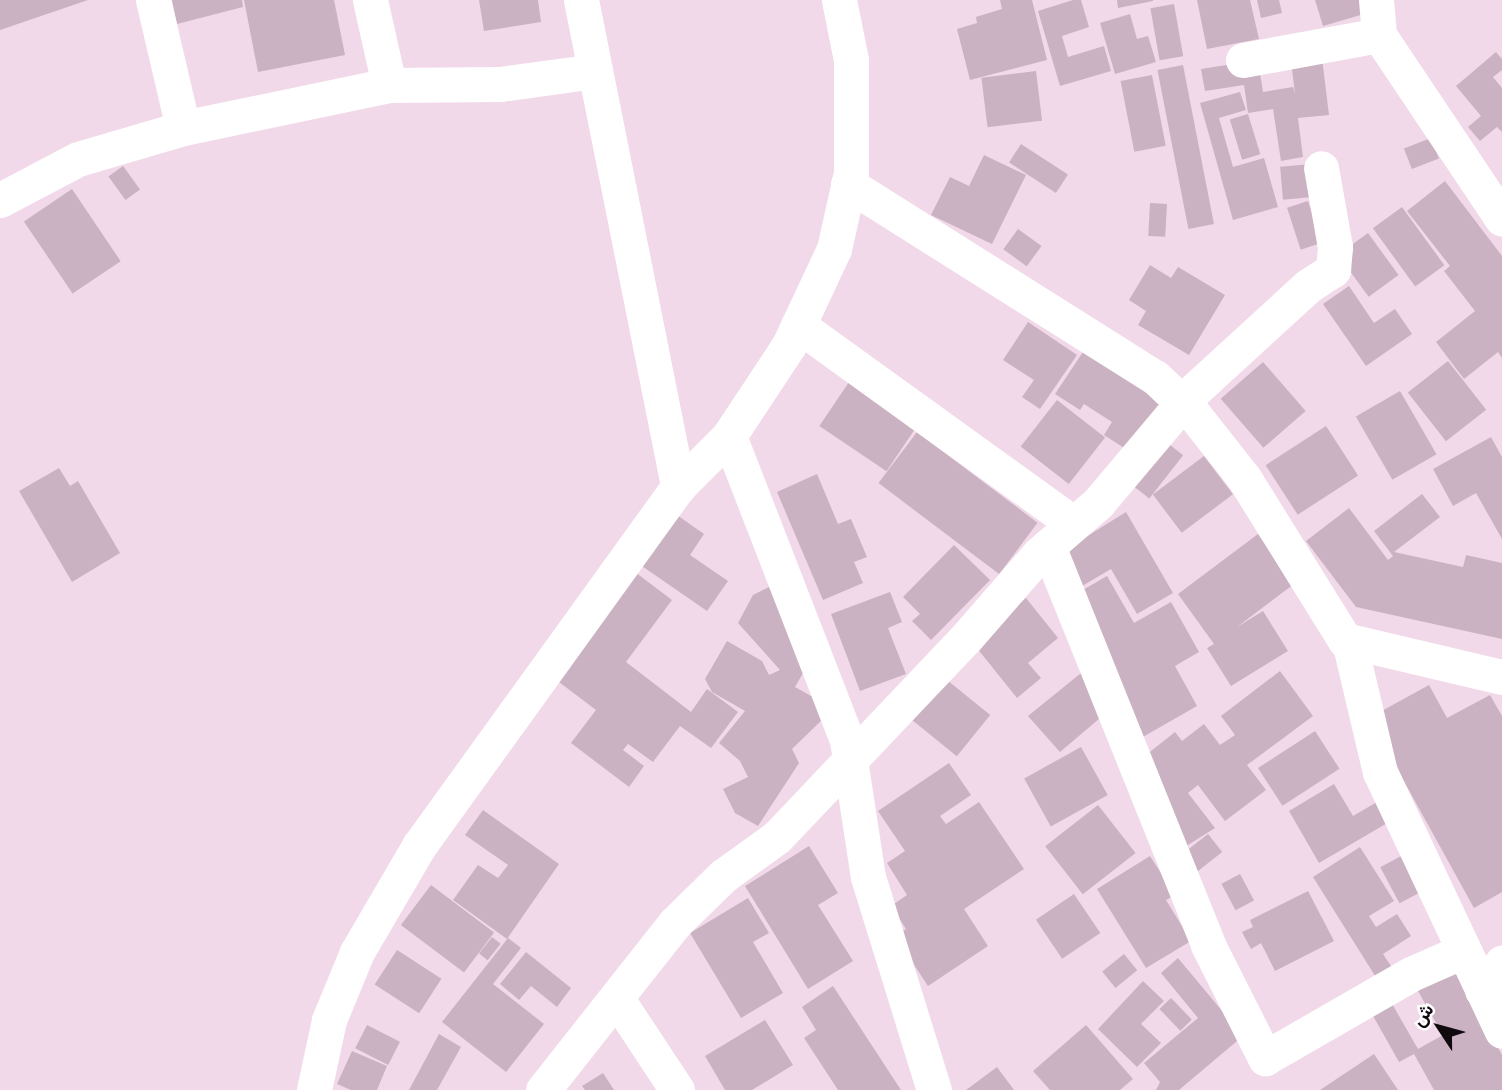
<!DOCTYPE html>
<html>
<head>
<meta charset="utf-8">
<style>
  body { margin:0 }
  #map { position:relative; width:1502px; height:1090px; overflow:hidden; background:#f1d9e9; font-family:"Golos Text",Vazirmatn,sans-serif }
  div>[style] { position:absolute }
  .building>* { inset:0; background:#cab2c2; transform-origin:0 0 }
  .minor>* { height:35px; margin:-17.5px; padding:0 17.5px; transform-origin:17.5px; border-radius:17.5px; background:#fff }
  span { translate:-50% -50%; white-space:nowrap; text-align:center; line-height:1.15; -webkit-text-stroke:5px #fff; paint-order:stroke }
  .north { position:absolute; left:1404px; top:992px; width:70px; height:70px; -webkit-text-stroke:5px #fff; paint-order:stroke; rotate:306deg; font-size:19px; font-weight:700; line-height:28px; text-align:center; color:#10090e }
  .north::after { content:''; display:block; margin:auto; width:24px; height:32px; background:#10090e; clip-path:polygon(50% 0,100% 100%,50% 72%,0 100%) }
</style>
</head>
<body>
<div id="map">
  <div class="building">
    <i style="clip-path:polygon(0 0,88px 0,0 30px)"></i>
    <i style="clip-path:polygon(172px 0,242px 0,243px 7px,177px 24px)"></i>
    <i style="clip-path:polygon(244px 0,334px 0,345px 55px,258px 72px)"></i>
    <i style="clip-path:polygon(479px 0,538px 0,541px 22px,484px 31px)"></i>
    <i style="clip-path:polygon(1000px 0,1032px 0,1047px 60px,970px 80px,957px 29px,977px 23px,976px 17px,1002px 9px)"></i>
    <i style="clip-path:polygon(1073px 0,1081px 0,1089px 27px,1062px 36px,1068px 57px,1104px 46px,1111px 71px,1060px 86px,1038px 11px)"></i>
    <i style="clip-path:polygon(1117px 0,1153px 0,1153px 1px,1118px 8px)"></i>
    <i style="clip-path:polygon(1197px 0,1250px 0,1259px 39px,1207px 49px)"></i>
    <i style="clip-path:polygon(1257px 0,1279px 0,1282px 13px,1261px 18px)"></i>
    <i style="clip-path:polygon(1315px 0,1368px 0,1371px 12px,1323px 26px)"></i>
    <i style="left:1174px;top:4px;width:53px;height:24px;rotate:80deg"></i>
    <i style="clip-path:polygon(1130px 14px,1137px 39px,1148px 36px,1156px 62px,1115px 74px,1100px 23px)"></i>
    <i style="clip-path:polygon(1496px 52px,1502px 59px,1502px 70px,1493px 77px,1502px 88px,1502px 132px,1497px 127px,1480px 141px,1468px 127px,1481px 116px,1456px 86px)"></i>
    <i style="clip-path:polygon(1322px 58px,1329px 115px,1298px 118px,1303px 157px,1281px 161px,1273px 109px,1248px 113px,1244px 85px,1205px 91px,1201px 69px,1258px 60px,1263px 92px,1293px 87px,1295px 94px,1291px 61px)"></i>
    <i style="left:1183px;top:65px;width:162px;height:26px;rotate:79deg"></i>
    <i style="left:1036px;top:71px;width:50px;height:55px;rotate:83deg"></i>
    <i style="left:1152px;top:75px;width:72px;height:32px;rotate:79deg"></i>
    <i style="clip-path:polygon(1240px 92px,1246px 110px,1219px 118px,1233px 167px,1264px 158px,1278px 207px,1233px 220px,1200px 103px)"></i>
    <i style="left:1248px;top:114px;width:42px;height:19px;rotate:73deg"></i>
    <i style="left:1431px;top:138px;width:22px;height:29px;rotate:69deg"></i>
    <i style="left:1021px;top:144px;width:56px;height:22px;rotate:33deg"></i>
    <i style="clip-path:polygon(984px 155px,1026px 175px,992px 244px,931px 215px,950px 177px,969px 186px)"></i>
    <i style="left:1312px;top:164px;width:33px;height:32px;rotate:85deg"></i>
    <i style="left:123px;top:166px;width:29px;height:18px;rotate:54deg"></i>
    <i style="clip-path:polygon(1445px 181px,1502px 256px,1502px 358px,1498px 352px,1464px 379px,1436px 342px,1475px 311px,1444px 271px,1450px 266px,1407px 211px)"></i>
    <i style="left:72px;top:189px;width:87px;height:58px;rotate:56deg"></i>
    <i style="left:1308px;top:201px;width:44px;height:22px;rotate:72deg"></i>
    <i style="left:1150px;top:203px;width:17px;height:33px;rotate:3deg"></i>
    <i style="left:1402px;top:207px;width:72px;height:36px;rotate:54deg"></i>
    <i style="left:1018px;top:229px;width:29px;height:25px;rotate:36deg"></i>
    <i style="left:1368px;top:233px;width:52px;height:37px;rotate:54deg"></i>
    <i style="clip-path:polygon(1150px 265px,1171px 278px,1178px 267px,1225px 295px,1189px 355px,1138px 325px,1146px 311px,1129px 300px)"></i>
    <i style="clip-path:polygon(1349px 286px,1374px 323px,1395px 309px,1412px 334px,1366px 366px,1323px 304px)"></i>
    <i style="clip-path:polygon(1028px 322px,1077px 355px,1040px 409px,1022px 397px,1034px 380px,1003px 360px)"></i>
    <i style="clip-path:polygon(1085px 349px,1166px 401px,1132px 453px,1104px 435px,1112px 422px,1084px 404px,1080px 410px,1055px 394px)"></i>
    <i style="left:1448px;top:361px;width:62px;height:51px;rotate:52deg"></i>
    <i style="left:1263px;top:362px;width:65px;height:56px;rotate:49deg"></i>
    <i style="left:849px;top:382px;width:81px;height:53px;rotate:34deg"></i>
    <i style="left:1400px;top:391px;width:73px;height:51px;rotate:60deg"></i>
    <i style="left:1057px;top:400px;width:61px;height:59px;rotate:38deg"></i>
    <i style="left:1326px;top:426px;width:59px;height:72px;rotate:57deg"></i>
    <i style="left:917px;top:432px;width:151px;height:64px;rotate:37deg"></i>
    <i style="clip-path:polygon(1491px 437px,1502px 457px,1502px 539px,1476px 493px,1453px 506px,1433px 469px)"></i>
    <i style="left:1165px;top:441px;width:23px;height:55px;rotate:38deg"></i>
    <i style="left:1204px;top:456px;width:48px;height:64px;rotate:53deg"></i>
    <i style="clip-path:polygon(59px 468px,70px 486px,78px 481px,120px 553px,72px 582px,19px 491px)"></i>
    <i style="clip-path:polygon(817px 474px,838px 524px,851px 519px,867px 557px,854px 562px,863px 583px,823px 600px,777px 492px)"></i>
    <i style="clip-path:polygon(1422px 494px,1440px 517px,1394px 552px,1463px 567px,1466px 555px,1502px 563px,1502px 639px,1356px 607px,1306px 541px,1349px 508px,1388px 560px,1393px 556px,1374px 531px)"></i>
    <i style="clip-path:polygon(1126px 512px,1173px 593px,1137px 614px,1111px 569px,1077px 589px,1057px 555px)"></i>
    <i style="clip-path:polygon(674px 513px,704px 534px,690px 555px,728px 581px,707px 611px,639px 564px)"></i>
    <i style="clip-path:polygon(1258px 534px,1294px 584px,1237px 627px,1263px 611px,1288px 651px,1231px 686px,1207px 648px,1214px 644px,1178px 594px)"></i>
    <i style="clip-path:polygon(954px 545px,990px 580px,931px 640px,912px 621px,920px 614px,903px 597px)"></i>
    <i style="clip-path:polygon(635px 572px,672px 600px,626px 662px,691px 712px,707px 689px,738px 712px,711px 748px,680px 726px,653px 762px,628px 744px,623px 750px,644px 766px,629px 787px,571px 743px,596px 710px,555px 679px)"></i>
    <i style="clip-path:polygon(1107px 576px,1134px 623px,1171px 602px,1199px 652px,1175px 666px,1197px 706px,1141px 738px,1069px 598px)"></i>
    <i style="clip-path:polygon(769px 587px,807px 666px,795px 687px,818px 700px,826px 716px,792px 749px,799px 763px,758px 826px,735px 813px,723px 789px,748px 777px,740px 761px,719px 743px,745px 711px,712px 692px,705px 679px,727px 641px,762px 661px,769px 675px,780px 670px,738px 623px,753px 595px)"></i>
    <i style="clip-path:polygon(890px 592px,902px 622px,888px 628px,906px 674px,860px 691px,831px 614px)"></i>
    <i style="clip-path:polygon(1026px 598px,1058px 638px,1028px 663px,1041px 678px,1017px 698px,972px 642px)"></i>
    <i style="clip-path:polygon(1086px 669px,1106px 713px,1060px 752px,1028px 716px)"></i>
    <i style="clip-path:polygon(1280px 671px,1313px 716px,1247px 765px,1266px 790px,1225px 821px,1198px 785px,1188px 793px,1215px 828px,1183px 848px,1141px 759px,1175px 732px,1182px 741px,1204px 724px,1220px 745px,1235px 735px,1221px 716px)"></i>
    <i style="left:942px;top:676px;width:62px;height:53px;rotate:39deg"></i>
    <i style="clip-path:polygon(1429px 685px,1447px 718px,1490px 695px,1502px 716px,1502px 892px,1474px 908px,1369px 718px)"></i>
    <i style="left:1315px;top:731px;width:45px;height:68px;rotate:57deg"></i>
    <i style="left:1081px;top:747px;width:55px;height:65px;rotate:61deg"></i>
    <i style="clip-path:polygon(949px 763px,971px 795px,940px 816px,946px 824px,979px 802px,1024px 869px,964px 909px,988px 946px,928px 986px,895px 936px,906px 929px,891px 906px,907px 895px,887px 863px,905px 851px,878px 811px)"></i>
    <i style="clip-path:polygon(1334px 784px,1353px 816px,1377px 802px,1389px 822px,1319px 863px,1289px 811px)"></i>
    <i style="left:1098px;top:805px;width:61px;height:67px;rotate:52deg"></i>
    <i style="clip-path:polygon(483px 810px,559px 864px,507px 939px,453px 900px,478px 865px,498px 878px,508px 865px,465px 835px)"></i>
    <i style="left:1208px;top:834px;width:23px;height:31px;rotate:52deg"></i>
    <i style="clip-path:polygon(809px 846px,838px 893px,818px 905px,853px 961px,808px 989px,745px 886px)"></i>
    <i style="clip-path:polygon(1360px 847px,1394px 901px,1369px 916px,1376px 927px,1397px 914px,1411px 936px,1383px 954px,1393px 969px,1377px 979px,1313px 877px)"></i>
    <i style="left:1405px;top:854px;width:41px;height:28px;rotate:62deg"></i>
    <i style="clip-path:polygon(1150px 856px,1175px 895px,1166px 900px,1191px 941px,1146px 968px,1097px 889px)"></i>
    <i style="left:1240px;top:874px;width:30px;height:21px;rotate:62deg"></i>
    <i style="left:431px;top:885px;width:79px;height:50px;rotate:37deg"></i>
    <i style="clip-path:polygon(1308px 891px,1334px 941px,1275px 971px,1261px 943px,1251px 949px,1242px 932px,1253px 927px,1250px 920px)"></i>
    <i style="left:1074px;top:894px;width:47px;height:46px;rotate:56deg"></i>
    <i style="clip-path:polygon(748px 898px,769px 933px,753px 942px,783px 993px,741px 1018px,690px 933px)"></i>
    <i style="left:492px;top:937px;width:11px;height:21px;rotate:38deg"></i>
    <i style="clip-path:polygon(508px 938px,521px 948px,493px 984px,544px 1024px,506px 1072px,442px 1022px)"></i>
    <i style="left:397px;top:950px;width:53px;height:41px;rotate:33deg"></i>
    <i style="clip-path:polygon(526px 952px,571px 988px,557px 1007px,531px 986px,519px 1000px,500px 984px)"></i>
    <i style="left:1124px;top:954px;width:21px;height:28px;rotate:51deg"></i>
    <i style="clip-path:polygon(1178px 958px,1243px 1036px,1179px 1090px,1156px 1090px,1160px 1082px,1144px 1063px,1198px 1018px,1161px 973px)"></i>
    <i style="clip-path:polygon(1453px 962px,1502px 1055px,1502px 1090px,1434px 1090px,1414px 1054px,1399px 1062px,1372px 1014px,1391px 1002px,1418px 1049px,1443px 1035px,1414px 984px)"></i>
    <i style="clip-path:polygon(1143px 981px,1164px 1001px,1141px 1024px,1161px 1043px,1137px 1067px,1098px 1029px)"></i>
    <i style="clip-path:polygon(833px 986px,901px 1090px,838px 1090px,804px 1038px,816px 1030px,802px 1007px)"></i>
    <i style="left:1171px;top:998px;width:30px;height:16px;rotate:46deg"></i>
    <i style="clip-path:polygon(765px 1020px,793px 1065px,752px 1090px,725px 1090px,705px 1056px)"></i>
    <i style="left:367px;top:1025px;width:37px;height:26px;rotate:27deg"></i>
    <i style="clip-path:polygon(1086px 1025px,1133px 1079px,1120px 1090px,1050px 1090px,1033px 1071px)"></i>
    <i style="clip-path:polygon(439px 1034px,461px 1047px,437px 1090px,409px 1090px)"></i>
    <i style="clip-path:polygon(352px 1051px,387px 1066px,377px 1090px,351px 1090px,337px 1084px)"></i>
    <i style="clip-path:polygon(1374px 1054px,1398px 1090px,1320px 1090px)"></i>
    <i style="clip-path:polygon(997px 1067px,1014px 1090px,966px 1090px)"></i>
    <i style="clip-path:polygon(603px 1073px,614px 1090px,585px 1090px,582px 1086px)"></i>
  </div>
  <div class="minor">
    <i style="left:153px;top:0;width:131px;rotate:76.8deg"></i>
    <i style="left:370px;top:0;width:87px;rotate:77.4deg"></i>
    <i style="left:581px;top:0;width:497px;rotate:78.7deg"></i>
    <i style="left:1376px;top:0;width:35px;rotate:85deg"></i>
    <i style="left:1379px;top:35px;width:221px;rotate:56.2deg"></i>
    <i style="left:1243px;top:60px;width:138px;rotate:-10.4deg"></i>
    <i style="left:848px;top:184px;width:363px;rotate:32.2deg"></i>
    <i style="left:1155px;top:377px;width:51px;rotate:43.4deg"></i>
    <i style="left:1192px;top:412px;width:84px;rotate:51.8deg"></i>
    <i style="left:1244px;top:478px;width:191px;rotate:58.1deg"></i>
    <i style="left:1345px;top:640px;width:161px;rotate:13.3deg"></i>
    <i style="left:0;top:200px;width:88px;rotate:-27.7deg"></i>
    <i style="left:78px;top:159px;width:109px;rotate:-16.4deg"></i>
    <i style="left:183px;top:128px;width:210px;rotate:-11.8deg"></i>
    <i style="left:389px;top:85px;width:111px;rotate:-0.5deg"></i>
    <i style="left:500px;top:84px;width:96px;rotate:-7.8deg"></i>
    <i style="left:798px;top:325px;width:339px;rotate:35.8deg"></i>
    <i style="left:729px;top:436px;width:326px;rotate:68.8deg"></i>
    <i style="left:847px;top:740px;width:139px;rotate:81.3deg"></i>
    <i style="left:868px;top:877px;width:223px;rotate:72.8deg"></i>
    <i style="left:1048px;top:546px;width:430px;rotate:68.1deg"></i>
    <i style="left:1208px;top:945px;width:127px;rotate:63.2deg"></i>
    <i style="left:1265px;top:1058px;width:168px;rotate:-29.9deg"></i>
    <i style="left:1411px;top:974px;width:57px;rotate:-23.9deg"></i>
    <i style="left:1349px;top:641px;width:135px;rotate:76.7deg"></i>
    <i style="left:1380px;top:772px;width:286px;rotate:64.8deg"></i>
    <i style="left:1482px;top:990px;width:34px;rotate:-54deg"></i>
    <i style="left:617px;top:999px;width:109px;rotate:56.6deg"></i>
    <i style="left:314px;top:1090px;width:72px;rotate:-77.9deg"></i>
    <i style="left:329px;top:1020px;width:74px;rotate:-67.6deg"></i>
    <i style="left:357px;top:952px;width:123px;rotate:-59.7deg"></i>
    <i style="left:419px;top:846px;width:443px;rotate:-54.2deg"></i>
    <i style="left:678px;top:487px;width:72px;rotate:-45deg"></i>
    <i style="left:729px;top:436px;width:109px;rotate:-56.6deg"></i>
    <i style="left:789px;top:345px;width:106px;rotate:-64.9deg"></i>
    <i style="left:834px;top:249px;width:78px;rotate:-77.4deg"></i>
    <i style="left:851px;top:173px;width:113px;rotate:-90deg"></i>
    <i style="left:851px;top:60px;width:61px;rotate:-101.3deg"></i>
    <i style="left:543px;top:1090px;width:213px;rotate:-51.7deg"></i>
    <i style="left:675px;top:923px;width:67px;rotate:-44.4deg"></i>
    <i style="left:723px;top:876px;width:67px;rotate:-35.8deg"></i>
    <i style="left:777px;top:837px;width:274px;rotate:-46.5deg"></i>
    <i style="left:966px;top:638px;width:111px;rotate:-49deg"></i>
    <i style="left:1039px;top:554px;width:78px;rotate:-40.8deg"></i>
    <i style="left:1098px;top:503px;width:141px;rotate:-49.9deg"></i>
    <i style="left:1189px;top:395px;width:161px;rotate:-42.5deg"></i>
    <i style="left:1308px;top:286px;width:30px;rotate:-33deg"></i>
    <i style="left:1333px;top:270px;width:23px;rotate:-85deg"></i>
    <i style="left:1335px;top:247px;width:80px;rotate:-100deg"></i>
  </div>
  <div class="north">ش</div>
</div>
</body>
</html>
